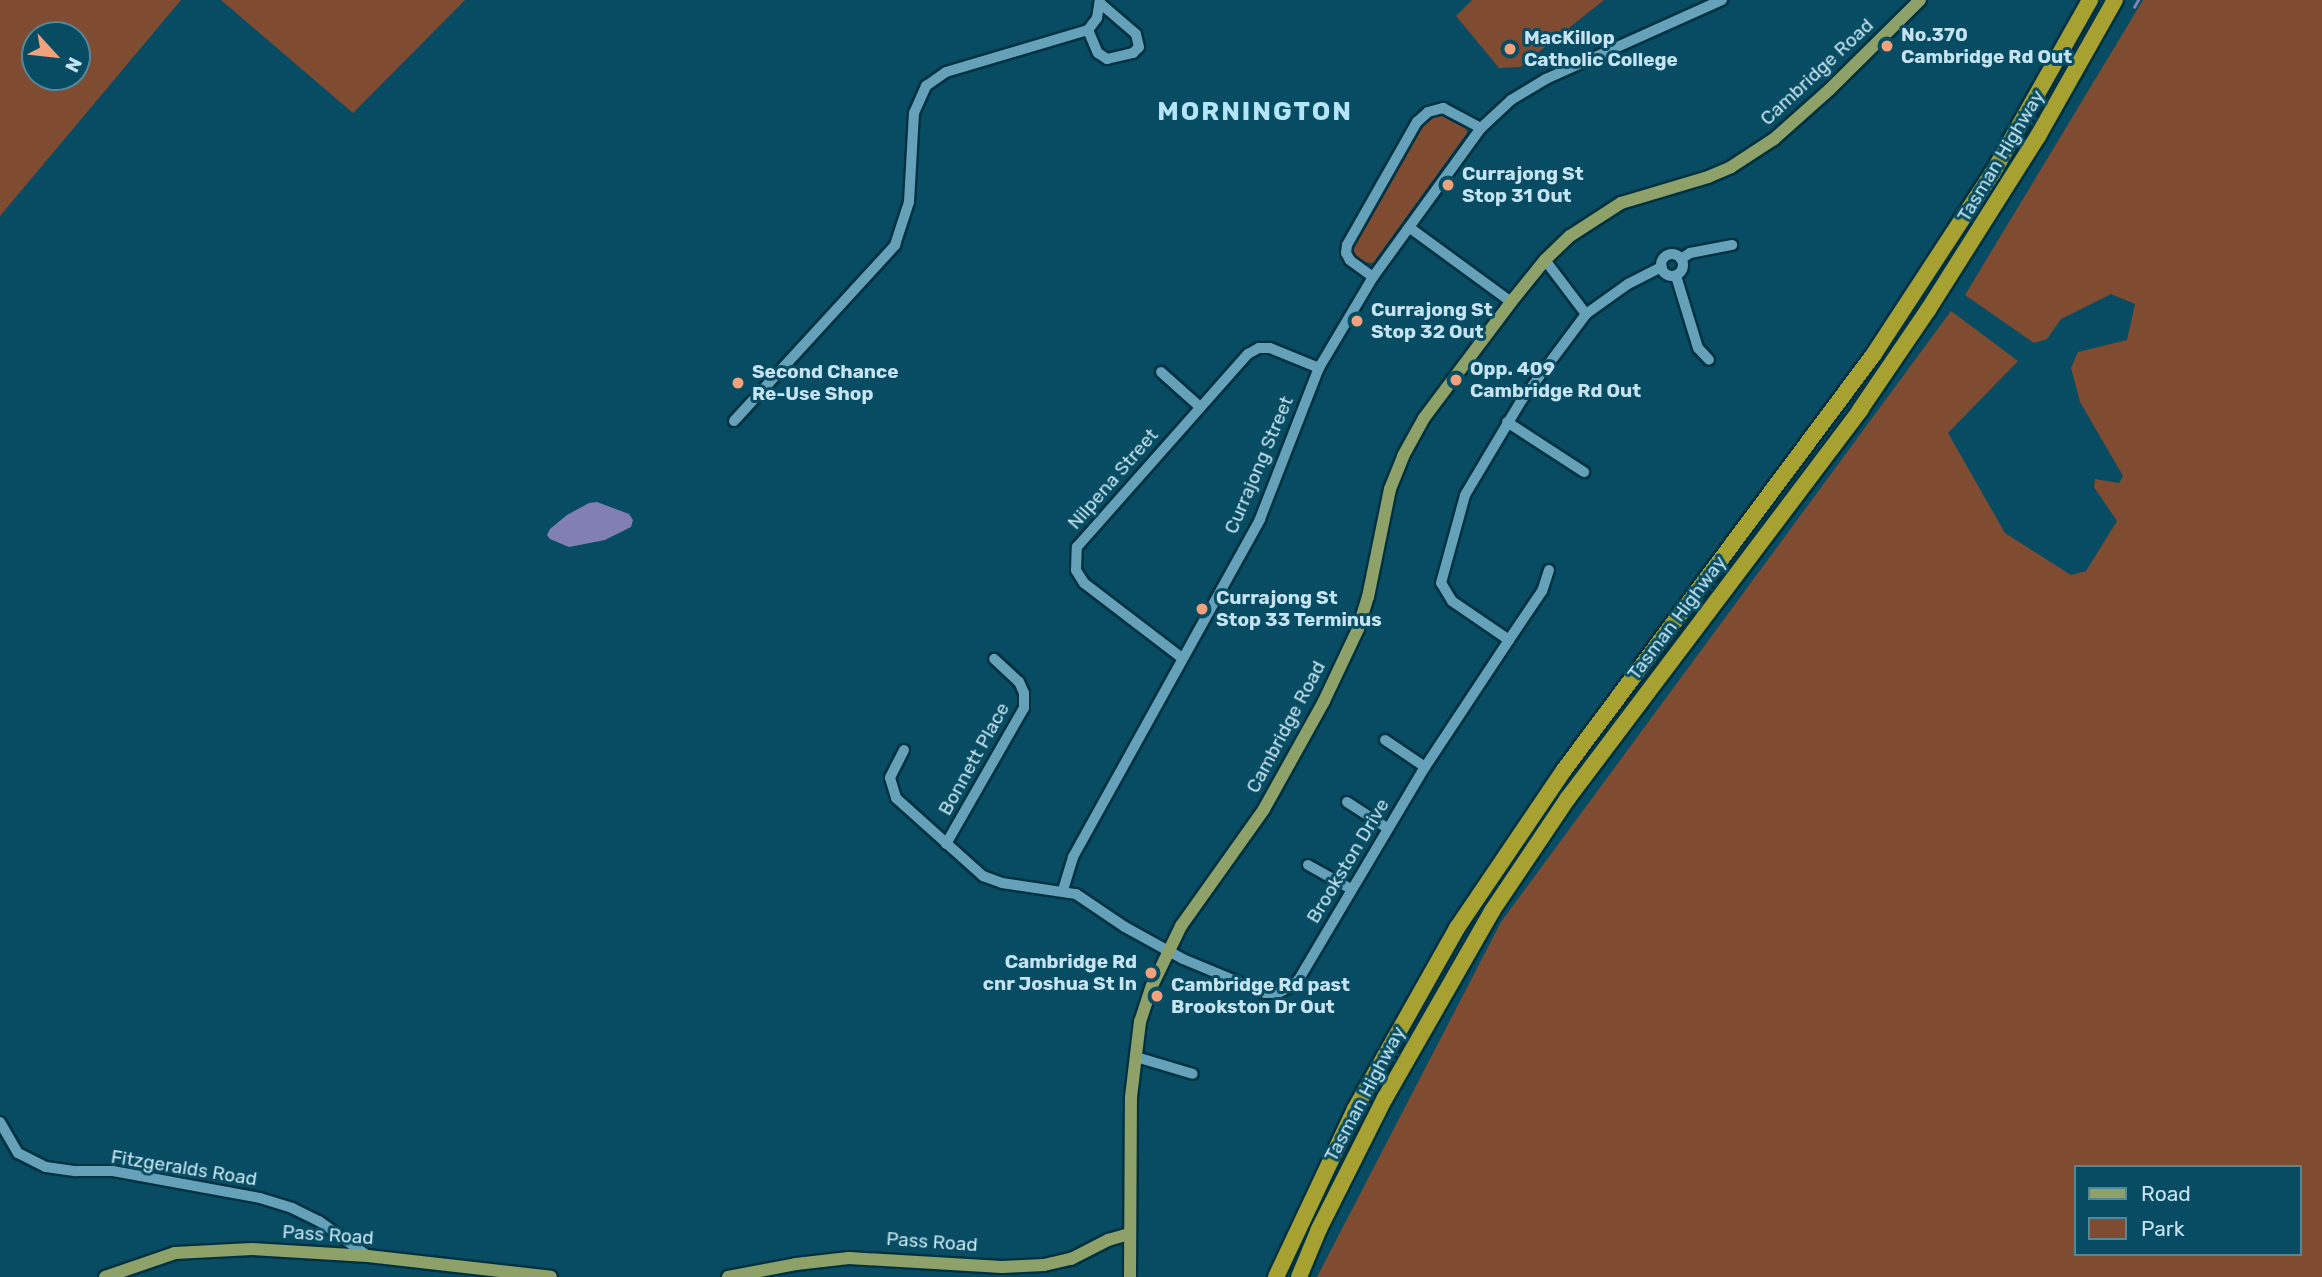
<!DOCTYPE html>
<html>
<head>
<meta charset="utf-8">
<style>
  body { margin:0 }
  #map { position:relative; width:2322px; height:1277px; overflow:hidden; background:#074c62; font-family:Rubik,sans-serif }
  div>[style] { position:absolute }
  .green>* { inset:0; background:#7f4b31 }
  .water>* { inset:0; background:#827fb5 }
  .stream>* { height:2.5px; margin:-1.25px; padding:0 1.25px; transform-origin:1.25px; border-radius:1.25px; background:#827fb5 }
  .roads { filter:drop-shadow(2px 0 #003141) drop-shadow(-2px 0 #003141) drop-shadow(0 2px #003141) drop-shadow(0 -2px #003141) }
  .minor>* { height:10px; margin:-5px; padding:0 5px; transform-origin:5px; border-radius:5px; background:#66a1ba }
  .minor>.ring { margin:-5px; padding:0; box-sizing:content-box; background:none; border:10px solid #66a1ba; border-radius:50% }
  .major>* { height:12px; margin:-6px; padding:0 6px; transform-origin:6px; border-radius:6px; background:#8da168 }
  .highway>* { height:16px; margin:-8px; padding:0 8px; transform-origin:8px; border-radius:8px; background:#a7a131 }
  .dots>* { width:19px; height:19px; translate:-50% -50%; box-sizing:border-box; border:4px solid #074c62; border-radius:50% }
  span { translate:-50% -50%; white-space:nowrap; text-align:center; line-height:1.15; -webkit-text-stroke:6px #074c62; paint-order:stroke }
  .poi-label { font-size:19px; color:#c5e3f0; font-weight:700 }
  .left { translate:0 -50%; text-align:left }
  .right { translate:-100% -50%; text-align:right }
  .street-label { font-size:19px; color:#c5e3f0 }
  .district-label { font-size:26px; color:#b5e5f9; font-weight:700; letter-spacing:2px }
  .legend { position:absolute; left:2074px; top:1165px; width:228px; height:91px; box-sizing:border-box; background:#074c62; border:2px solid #53889b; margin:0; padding:9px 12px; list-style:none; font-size:21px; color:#c5e3f0 }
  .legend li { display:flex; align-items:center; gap:14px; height:35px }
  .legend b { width:35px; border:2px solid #53889b }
  .north { position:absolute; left:21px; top:21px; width:70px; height:70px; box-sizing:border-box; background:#074c62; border:2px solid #53889b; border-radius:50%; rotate:117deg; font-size:19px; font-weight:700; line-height:28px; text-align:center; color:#c5e3f0 }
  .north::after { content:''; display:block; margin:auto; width:24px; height:32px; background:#f1a17b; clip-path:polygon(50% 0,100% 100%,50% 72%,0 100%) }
</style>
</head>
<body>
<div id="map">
  <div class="green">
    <i style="clip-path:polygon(evenodd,0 0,181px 0,0 216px,0 0,35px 35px,77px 35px,77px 77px,35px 77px,35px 35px)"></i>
    <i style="clip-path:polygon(221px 0,465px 0,353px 113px)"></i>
    <i style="clip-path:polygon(1472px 0,1604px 0,1520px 67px,1499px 68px,1456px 16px)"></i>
    <i style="clip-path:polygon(evenodd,2143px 0,2322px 0,2322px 1277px,1317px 1277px,1501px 922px,1951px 311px,2018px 361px,1948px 433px,2005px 533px,2071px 575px,2086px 571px,2117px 521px,2094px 487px,2095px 479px,2119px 483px,2123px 476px,2080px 402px,2071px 368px,2078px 352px,2127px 340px,2135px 304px,2111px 294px,2061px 319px,2047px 339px,2034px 343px,1965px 295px,2143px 0,2075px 1167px,2299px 1167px,2299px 1254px,2075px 1254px,2075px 1167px)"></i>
    <i style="clip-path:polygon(1442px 113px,1465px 125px,1467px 133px,1373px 263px,1361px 262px,1352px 254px,1352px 245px,1420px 127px,1433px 116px)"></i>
  </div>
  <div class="water">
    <i style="clip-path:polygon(597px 502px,629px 514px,633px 520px,631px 527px,605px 540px,569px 547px,550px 539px,547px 535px,550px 529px,567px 515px,589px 503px)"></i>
  </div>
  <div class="stream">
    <i style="left:2134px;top:7px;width:8px;rotate:-60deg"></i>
  </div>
  <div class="roads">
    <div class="minor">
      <i style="left:1088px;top:30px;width:25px;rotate:67deg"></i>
      <i style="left:1098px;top:53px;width:11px;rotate:34deg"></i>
      <i style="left:1107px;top:59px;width:27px;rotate:-13deg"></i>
      <i style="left:1133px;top:53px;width:8px;rotate:-45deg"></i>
      <i style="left:1139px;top:47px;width:13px;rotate:-103deg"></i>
      <i style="left:1136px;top:34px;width:48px;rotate:-139.3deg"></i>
      <i style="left:1410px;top:228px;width:125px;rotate:36.2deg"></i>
      <i class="ring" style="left:1661px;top:254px;width:12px;height:12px"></i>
      <i style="left:1681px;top:259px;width:11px;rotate:-34deg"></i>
      <i style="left:1690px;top:253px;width:43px;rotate:-10.8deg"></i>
      <i style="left:1545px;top:260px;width:68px;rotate:52.8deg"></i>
      <i style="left:1676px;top:276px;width:75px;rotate:73deg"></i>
      <i style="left:1698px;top:348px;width:16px;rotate:47deg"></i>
      <i style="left:1373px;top:277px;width:29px;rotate:-144deg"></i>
      <i style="left:1350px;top:260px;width:8px;rotate:-120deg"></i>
      <i style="left:1346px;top:253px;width:8px;rotate:-83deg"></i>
      <i style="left:1347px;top:245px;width:142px;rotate:-60.4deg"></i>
      <i style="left:1417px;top:122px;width:15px;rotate:-42deg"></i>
      <i style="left:1428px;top:112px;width:16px;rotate:-15deg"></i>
      <i style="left:1443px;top:108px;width:43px;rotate:27.8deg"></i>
      <i style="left:1161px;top:372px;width:52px;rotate:41.9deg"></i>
      <i style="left:734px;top:421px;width:239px;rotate:-47.5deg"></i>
      <i style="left:895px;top:245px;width:45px;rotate:-72deg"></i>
      <i style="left:909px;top:202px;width:89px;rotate:-86.8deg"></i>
      <i style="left:914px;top:113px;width:30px;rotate:-66deg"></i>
      <i style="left:926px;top:86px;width:24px;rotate:-35deg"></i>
      <i style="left:946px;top:72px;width:148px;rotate:-16.5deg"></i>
      <i style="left:1088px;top:30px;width:15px;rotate:-53deg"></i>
      <i style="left:1097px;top:18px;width:18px;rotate:-81deg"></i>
      <i style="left:1507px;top:422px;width:92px;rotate:33deg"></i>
      <i style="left:1549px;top:570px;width:22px;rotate:108deg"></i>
      <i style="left:1542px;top:591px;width:59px;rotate:124deg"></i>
      <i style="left:1509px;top:640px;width:69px;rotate:-145.6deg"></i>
      <i style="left:1452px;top:601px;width:21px;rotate:-121deg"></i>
      <i style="left:1441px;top:583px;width:91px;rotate:-74.7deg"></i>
      <i style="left:1465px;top:495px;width:109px;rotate:-59.2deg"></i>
      <i style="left:1521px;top:401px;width:109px;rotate:-53.2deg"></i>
      <i style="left:1586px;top:314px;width:52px;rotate:-35.5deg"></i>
      <i style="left:1628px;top:284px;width:38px;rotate:-27deg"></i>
      <i style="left:1182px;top:658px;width:123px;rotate:-142.6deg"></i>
      <i style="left:1084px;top:583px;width:15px;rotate:-122deg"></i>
      <i style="left:1076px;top:570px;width:23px;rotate:-88deg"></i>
      <i style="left:1077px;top:547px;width:258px;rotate:-48.5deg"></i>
      <i style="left:1248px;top:354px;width:13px;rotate:-29deg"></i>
      <i style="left:1259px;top:348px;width:11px"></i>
      <i style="left:1270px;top:348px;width:53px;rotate:22.2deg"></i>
      <i style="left:1385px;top:740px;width:48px;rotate:34deg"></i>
      <i style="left:904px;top:750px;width:31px;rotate:117deg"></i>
      <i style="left:890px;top:778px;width:21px;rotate:73deg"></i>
      <i style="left:896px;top:798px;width:117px;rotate:41.9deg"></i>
      <i style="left:983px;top:876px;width:20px;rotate:20deg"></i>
      <i style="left:1002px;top:883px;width:75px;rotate:8.5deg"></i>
      <i style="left:1076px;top:894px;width:59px;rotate:34deg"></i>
      <i style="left:1125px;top:927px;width:66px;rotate:28.9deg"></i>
      <i style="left:1183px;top:959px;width:89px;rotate:22.5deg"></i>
      <i style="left:1265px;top:993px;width:13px"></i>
      <i style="left:1278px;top:993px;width:16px;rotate:-27deg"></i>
      <i style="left:1292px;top:986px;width:10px;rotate:-45deg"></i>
      <i style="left:1299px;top:979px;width:247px;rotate:-59.3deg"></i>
      <i style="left:1425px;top:767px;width:152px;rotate:-56.5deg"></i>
      <i style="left:1347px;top:802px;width:48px;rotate:33deg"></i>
      <i style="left:946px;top:844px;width:157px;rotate:-60.2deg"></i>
      <i style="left:1024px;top:708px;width:15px;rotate:-90deg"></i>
      <i style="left:1024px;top:693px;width:12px;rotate:-114deg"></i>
      <i style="left:1019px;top:682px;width:34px;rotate:-137deg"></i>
      <i style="left:1308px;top:865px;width:49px;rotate:29.2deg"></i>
      <i style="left:1063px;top:890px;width:34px;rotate:-73deg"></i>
      <i style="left:1073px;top:857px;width:386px;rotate:-61deg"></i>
      <i style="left:1260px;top:519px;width:162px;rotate:-68.7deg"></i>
      <i style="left:1319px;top:368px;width:106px;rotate:-59.3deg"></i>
      <i style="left:1373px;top:277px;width:184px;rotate:-54.1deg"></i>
      <i style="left:1481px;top:128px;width:41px;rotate:-43deg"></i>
      <i style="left:1511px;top:100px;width:41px;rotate:-31deg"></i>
      <i style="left:1546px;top:79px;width:193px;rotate:-24.2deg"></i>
      <i style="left:1136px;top:1057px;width:59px;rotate:16.6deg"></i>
      <i style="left:0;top:1122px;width:36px;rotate:60deg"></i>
      <i style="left:18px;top:1153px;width:31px;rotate:27deg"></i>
      <i style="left:46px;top:1167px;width:30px;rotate:8deg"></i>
      <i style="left:76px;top:1171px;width:37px"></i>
      <i style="left:113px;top:1171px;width:149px;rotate:10.4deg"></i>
      <i style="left:260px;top:1198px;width:34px;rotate:17deg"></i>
      <i style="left:292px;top:1208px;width:30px;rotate:26deg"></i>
      <i style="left:319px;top:1221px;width:60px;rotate:35.5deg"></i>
    </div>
    <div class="major">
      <i style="left:105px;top:1277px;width:74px;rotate:-18.9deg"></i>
      <i style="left:175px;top:1253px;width:77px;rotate:-3deg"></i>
      <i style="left:252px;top:1249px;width:116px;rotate:3.5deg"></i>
      <i style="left:368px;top:1256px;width:184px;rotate:6.5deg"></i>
      <i style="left:728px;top:1277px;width:69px;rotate:-10.8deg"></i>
      <i style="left:796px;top:1264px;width:53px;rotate:-6.5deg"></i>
      <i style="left:849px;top:1258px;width:153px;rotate:3.4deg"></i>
      <i style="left:1002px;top:1267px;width:42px;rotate:-2.7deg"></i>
      <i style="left:1044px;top:1265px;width:28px;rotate:-13deg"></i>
      <i style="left:1071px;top:1259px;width:42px;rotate:-27.2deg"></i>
      <i style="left:1108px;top:1240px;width:22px;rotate:-16deg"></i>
      <i style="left:1130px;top:1277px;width:180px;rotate:-89.7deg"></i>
      <i style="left:1131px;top:1097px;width:76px;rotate:-83.2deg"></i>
      <i style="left:1140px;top:1022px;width:38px;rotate:-72deg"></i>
      <i style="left:1152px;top:986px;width:67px;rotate:-64.2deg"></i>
      <i style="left:1181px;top:926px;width:143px;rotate:-54.6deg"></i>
      <i style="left:1264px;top:809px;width:124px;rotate:-60.9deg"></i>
      <i style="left:1324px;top:701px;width:80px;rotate:-64.7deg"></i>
      <i style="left:1358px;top:629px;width:34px;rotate:-73deg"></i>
      <i style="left:1368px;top:597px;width:110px;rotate:-78.5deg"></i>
      <i style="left:1390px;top:489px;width:35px;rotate:-68deg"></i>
      <i style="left:1403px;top:456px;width:43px;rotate:-61.1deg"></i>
      <i style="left:1424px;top:418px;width:145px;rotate:-53.1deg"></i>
      <i style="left:1511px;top:302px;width:54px;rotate:-51deg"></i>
      <i style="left:1545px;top:260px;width:35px;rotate:-44deg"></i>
      <i style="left:1570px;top:236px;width:61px;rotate:-32.9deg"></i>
      <i style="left:1621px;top:203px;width:91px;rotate:-16.6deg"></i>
      <i style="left:1708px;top:177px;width:25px;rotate:-23deg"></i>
      <i style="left:1731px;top:167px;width:51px;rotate:-33.1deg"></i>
      <i style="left:1774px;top:139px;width:74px;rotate:-41.7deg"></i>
      <i style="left:1829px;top:90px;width:128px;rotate:-44.7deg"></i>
    </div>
    <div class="highway">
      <i style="left:1276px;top:1277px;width:186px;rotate:-64.8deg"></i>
      <i style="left:1355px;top:1109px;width:208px;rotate:-60.6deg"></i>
      <i style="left:1457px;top:928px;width:191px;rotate:-55.9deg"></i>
      <i style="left:1564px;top:770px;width:519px;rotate:-53.31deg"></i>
      <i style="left:1874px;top:354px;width:215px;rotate:-56.8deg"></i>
      <i style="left:1992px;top:174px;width:200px;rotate:-60.6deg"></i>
      <i style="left:1299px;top:1277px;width:52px;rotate:-67.4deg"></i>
      <i style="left:1319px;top:1229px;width:147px;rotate:-63.3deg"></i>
      <i style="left:1385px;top:1098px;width:215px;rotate:-60.2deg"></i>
      <i style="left:1492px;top:911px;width:136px;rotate:-56.1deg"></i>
      <i style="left:1568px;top:798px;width:486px;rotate:-53deg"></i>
      <i style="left:1860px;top:410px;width:121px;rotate:-55.8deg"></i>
      <i style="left:1928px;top:310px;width:206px;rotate:-57.7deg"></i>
      <i style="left:2038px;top:136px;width:156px;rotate:-60.5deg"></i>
    </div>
  </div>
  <div class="dots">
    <i style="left:1887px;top:46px;background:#f1a17b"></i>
    <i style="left:1510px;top:49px;background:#f1a17b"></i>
    <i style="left:1448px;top:185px;background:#f1a17b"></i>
    <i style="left:1357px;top:321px;background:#f1a17b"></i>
    <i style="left:1456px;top:380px;background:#f1a17b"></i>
    <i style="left:738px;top:383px;background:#f1a17b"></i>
    <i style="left:1202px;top:609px;background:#f1a17b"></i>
    <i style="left:1151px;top:973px;background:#f1a17b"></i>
    <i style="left:1157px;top:996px;background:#f1a17b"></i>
  </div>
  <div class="poi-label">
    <span class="left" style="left:1901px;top:46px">No.370<br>Cambridge Rd Out</span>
    <span class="left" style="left:1524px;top:49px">MacKillop<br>Catholic College</span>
    <span class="left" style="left:1462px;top:185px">Currajong St<br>Stop 31 Out</span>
    <span class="left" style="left:1371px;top:321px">Currajong St<br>Stop 32 Out</span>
    <span class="left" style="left:1470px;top:380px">Opp. 409<br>Cambridge Rd Out</span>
    <span class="left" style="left:752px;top:383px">Second Chance<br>Re-Use Shop</span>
    <span class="left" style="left:1216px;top:609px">Currajong St<br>Stop 33 Terminus</span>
    <span class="right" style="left:1137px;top:973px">Cambridge Rd<br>cnr Joshua St In</span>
    <span class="left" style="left:1171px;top:996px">Cambridge Rd past<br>Brookston Dr Out</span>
  </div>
  <div class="street-label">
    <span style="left:1817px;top:72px;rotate:-43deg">Cambridge Road</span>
    <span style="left:2001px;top:156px;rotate:-59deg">Tasman Highway</span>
    <span style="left:1259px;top:465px;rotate:-67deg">Currajong Street</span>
    <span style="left:1113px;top:479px;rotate:-49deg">Nilpena Street</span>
    <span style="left:1677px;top:618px;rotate:-53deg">Tasman Highway</span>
    <span style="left:1286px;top:727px;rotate:-62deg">Cambridge Road</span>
    <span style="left:974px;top:759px;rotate:-61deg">Bonnett Place</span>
    <span style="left:1348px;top:861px;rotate:-59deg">Brookston Drive</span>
    <span style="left:1365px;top:1094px;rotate:-62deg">Tasman Highway</span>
    <span style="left:184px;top:1168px;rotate:9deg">Fitzgeralds Road</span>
    <span style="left:328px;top:1235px;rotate:4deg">Pass Road</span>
    <span style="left:932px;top:1242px;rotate:4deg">Pass Road</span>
  </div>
  <div class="district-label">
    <span style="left:1255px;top:112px">MORNINGTON</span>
  </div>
  <ul class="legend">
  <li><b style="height:9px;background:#8da168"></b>Road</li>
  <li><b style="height:19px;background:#7f4b31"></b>Park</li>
  </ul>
  <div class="north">N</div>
</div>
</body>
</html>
